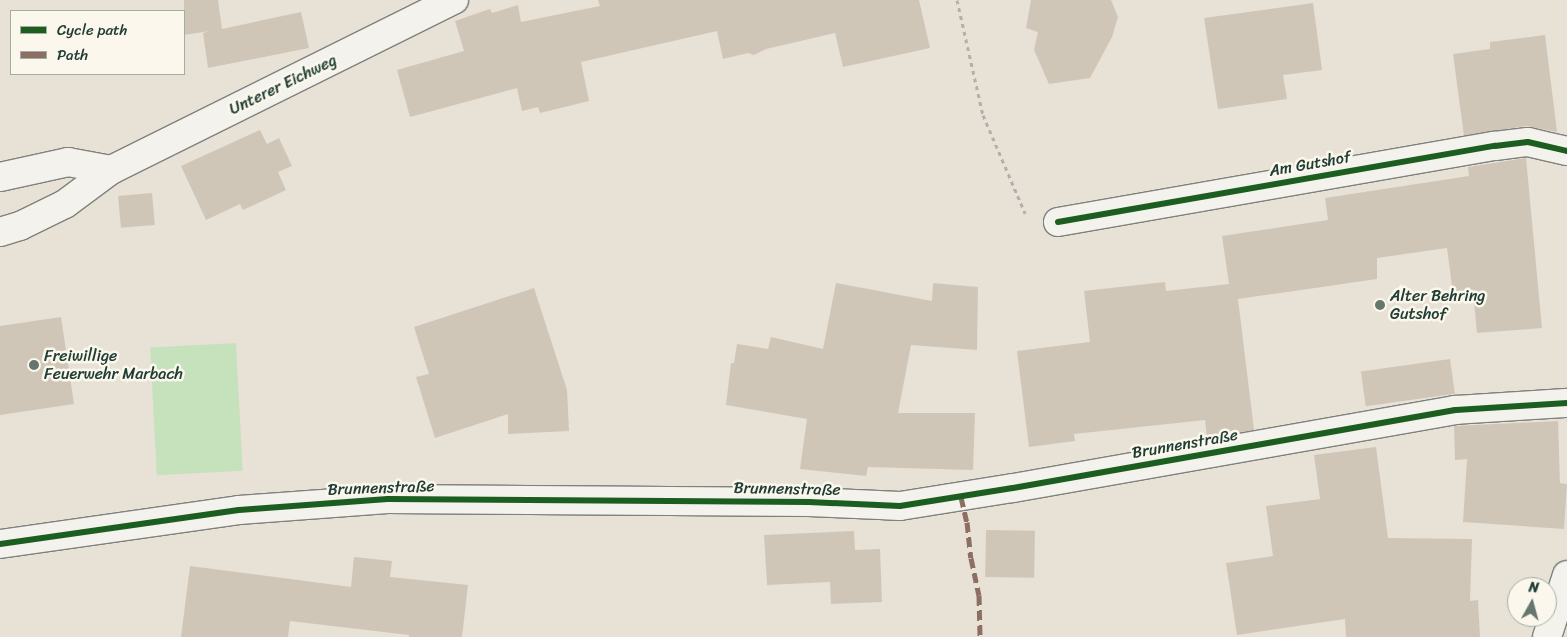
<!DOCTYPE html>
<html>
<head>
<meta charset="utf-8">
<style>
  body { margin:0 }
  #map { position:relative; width:1567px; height:637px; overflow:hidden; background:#e8e1d6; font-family:Sriracha,sans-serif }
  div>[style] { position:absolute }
  .green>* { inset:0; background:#c6e2bc; transform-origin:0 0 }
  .building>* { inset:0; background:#d0c6b8; transform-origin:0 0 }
  .path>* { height:3px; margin-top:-1.5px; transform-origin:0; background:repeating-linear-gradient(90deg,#b0b1ad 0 4px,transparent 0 8px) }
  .roads { filter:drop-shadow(1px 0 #7f817b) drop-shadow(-1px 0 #7f817b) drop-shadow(0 1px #7f817b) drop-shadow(0 -1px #7f817b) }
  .minor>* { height:28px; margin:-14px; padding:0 14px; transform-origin:14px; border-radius:14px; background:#f4f2ed }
  .quiet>* { height:5px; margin-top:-2.5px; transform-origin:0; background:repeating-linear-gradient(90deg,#8d6e63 0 10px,transparent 0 15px) }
  .cycleway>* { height:6px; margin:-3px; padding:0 3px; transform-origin:3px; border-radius:3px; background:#1b5e20 }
  .dots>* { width:14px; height:14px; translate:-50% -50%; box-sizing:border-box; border:2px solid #fbf7ec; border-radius:50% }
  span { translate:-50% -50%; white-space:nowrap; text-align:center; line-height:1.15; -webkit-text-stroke:5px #fbf7ec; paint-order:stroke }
  .street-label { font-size:16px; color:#1f3d34 }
  .poi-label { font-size:16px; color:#1f3d34 }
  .left { translate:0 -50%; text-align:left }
  .legend { position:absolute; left:10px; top:10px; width:175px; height:65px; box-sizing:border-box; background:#fbf7ec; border:1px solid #a3ada2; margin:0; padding:6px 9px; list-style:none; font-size:15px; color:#1f3d34 }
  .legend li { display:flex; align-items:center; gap:10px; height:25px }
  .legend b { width:25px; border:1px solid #a3ada2 }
  .north { position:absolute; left:1507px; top:577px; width:50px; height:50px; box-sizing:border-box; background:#fbf7ec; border:1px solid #a3ada2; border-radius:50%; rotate:7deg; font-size:14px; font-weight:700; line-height:20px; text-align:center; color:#1f3d34 }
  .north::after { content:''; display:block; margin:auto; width:18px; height:22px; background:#65766d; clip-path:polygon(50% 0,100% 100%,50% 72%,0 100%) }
</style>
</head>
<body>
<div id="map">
  <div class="green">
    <i style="left:236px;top:343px;width:128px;height:86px;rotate:87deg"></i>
  </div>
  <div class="building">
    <i style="clip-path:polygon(184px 0,218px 0,222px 29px,301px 12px,309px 48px,208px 68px,203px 33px,210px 31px,184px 35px)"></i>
    <i style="clip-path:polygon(598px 0,919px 0,930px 48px,843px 67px,835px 33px,766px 49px,754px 55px,748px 53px,723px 59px,717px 31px,581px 62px,589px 101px,540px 113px,538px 107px,522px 111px,517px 88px,410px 117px,397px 70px,464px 51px,455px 21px,490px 9px,492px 13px,518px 5px,521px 22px,600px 6px)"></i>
    <i style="clip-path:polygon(1031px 0,1111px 0,1118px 17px,1112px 37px,1090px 78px,1049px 84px,1034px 50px,1038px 32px,1026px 28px)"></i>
    <i style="clip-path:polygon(1313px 3px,1322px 70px,1283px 75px,1287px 99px,1218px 109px,1204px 18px)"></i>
    <i style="clip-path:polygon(1545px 35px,1557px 132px,1526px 126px,1464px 136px,1453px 54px,1490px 49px,1490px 42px)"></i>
    <i style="clip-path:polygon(260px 130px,267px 144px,279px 138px,292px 166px,278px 172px,286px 190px,243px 210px,240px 204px,206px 220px,181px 166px)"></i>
    <i style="clip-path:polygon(1526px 158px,1542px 328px,1477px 333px,1473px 291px,1453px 293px,1447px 248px,1377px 258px,1377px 279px,1238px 299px,1254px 430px,1207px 438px,1205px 420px,1074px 434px,1075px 441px,1029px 447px,1017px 351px,1090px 342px,1084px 291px,1165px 282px,1166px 291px,1229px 284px,1222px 236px,1328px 220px,1325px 198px,1469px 176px,1468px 167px)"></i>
    <i style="left:152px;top:193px;width:32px;height:34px;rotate:85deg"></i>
    <i style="clip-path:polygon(836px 283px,932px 301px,933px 283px,978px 287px,977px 350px,911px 345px,898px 413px,975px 413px,973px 470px,868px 467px,866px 476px,800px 469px,807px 419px,726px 405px,731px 363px,734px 363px,737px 344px,768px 349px,771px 337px,823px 349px)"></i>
    <i style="clip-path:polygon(534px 288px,567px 390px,569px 431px,508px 434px,508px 414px,435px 438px,416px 377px,429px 374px,414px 327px)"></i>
    <i style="clip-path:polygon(61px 317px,74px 404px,0 415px,0 326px)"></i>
    <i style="left:1450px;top:359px;width:35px;height:90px;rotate:82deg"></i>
    <i style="clip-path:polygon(1558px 421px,1560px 483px,1567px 484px,1564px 529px,1463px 522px,1467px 459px,1455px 460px,1454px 426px)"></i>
    <i style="clip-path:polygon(1376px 447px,1388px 538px,1472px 539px,1470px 601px,1478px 600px,1480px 637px,1346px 637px,1345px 619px,1237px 635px,1226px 563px,1273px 556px,1266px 506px,1320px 499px,1314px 455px)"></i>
    <i style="left:986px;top:530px;width:49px;height:47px;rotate:1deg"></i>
    <i style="clip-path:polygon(854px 531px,855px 550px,880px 549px,882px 602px,831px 604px,830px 582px,767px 585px,764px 535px)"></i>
    <i style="clip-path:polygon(354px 557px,392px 561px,390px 577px,468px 585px,462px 637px,409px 637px,409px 635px,290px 621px,288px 637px,181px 637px,190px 566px,351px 587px)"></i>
  </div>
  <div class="path">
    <i style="left:957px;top:0;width:118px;rotate:77.3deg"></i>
    <i style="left:983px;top:115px;width:107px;rotate:66.8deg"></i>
  </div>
  <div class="roads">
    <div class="minor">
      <i style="left:0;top:177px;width:70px;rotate:-12.4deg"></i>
      <i style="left:68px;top:162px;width:44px;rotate:10.5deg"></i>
      <i style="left:1058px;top:222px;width:444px;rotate:-9.9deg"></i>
      <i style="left:1495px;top:146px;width:33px;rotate:-7deg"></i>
      <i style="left:1528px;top:142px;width:40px;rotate:13deg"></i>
      <i style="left:0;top:232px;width:21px;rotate:-17deg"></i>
      <i style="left:20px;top:226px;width:50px;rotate:-26.1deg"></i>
      <i style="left:65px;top:204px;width:57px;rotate:-36.5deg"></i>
      <i style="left:111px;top:170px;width:383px;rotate:-26.4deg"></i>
      <i style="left:0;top:544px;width:241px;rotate:-8.1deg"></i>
      <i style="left:239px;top:510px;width:149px;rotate:-4.2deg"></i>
      <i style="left:388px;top:499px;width:421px;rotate:0.4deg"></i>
      <i style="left:809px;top:502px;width:91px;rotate:2.5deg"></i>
      <i style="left:900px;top:506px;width:114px;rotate:-9.1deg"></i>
      <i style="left:1013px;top:488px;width:449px;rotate:-10deg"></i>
      <i style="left:1455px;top:410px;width:112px;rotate:-3.6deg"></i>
      <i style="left:1547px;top:637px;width:65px;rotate:-72.1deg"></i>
    </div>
  </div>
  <div class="quiet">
    <i style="left:961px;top:497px;width:26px;rotate:77deg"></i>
    <i style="left:967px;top:522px;width:36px;rotate:84deg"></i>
    <i style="left:971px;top:558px;width:38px;rotate:78deg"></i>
    <i style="left:979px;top:595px;width:42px;rotate:88.6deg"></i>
  </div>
  <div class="cycleway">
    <i style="left:1058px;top:222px;width:444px;rotate:-9.9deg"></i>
    <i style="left:1495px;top:146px;width:33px;rotate:-7deg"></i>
    <i style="left:1528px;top:142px;width:40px;rotate:13deg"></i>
    <i style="left:0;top:544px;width:241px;rotate:-8.1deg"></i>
    <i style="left:239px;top:510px;width:149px;rotate:-4.2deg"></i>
    <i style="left:388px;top:499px;width:421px;rotate:0.4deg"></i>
    <i style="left:809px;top:502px;width:91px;rotate:2.5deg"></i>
    <i style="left:900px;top:506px;width:114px;rotate:-9.1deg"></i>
    <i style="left:1013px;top:488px;width:449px;rotate:-10deg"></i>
    <i style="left:1455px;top:410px;width:112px;rotate:-3.6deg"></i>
  </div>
  <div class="dots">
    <i style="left:1380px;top:305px;background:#65766d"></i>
    <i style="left:34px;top:365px;background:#65766d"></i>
  </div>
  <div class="street-label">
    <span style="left:283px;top:85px;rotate:-26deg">Unterer Eichweg</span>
    <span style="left:1310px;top:164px;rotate:-10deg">Am Gutshof</span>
    <span style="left:1185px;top:444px;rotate:-10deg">Brunnenstraße</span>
    <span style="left:381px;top:488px;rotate:-2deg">Brunnenstraße</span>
    <span style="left:787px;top:489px;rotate:1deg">Brunnenstraße</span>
  </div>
  <div class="poi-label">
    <span class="left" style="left:1390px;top:305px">Alter Behring<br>Gutshof</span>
    <span class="left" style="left:44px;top:365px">Freiwillige<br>Feuerwehr Marbach</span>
  </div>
  <ul class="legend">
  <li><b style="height:6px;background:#1b5e20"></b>Cycle path</li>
  <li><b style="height:6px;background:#8d6e63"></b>Path</li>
  </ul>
  <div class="north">N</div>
</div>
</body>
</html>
